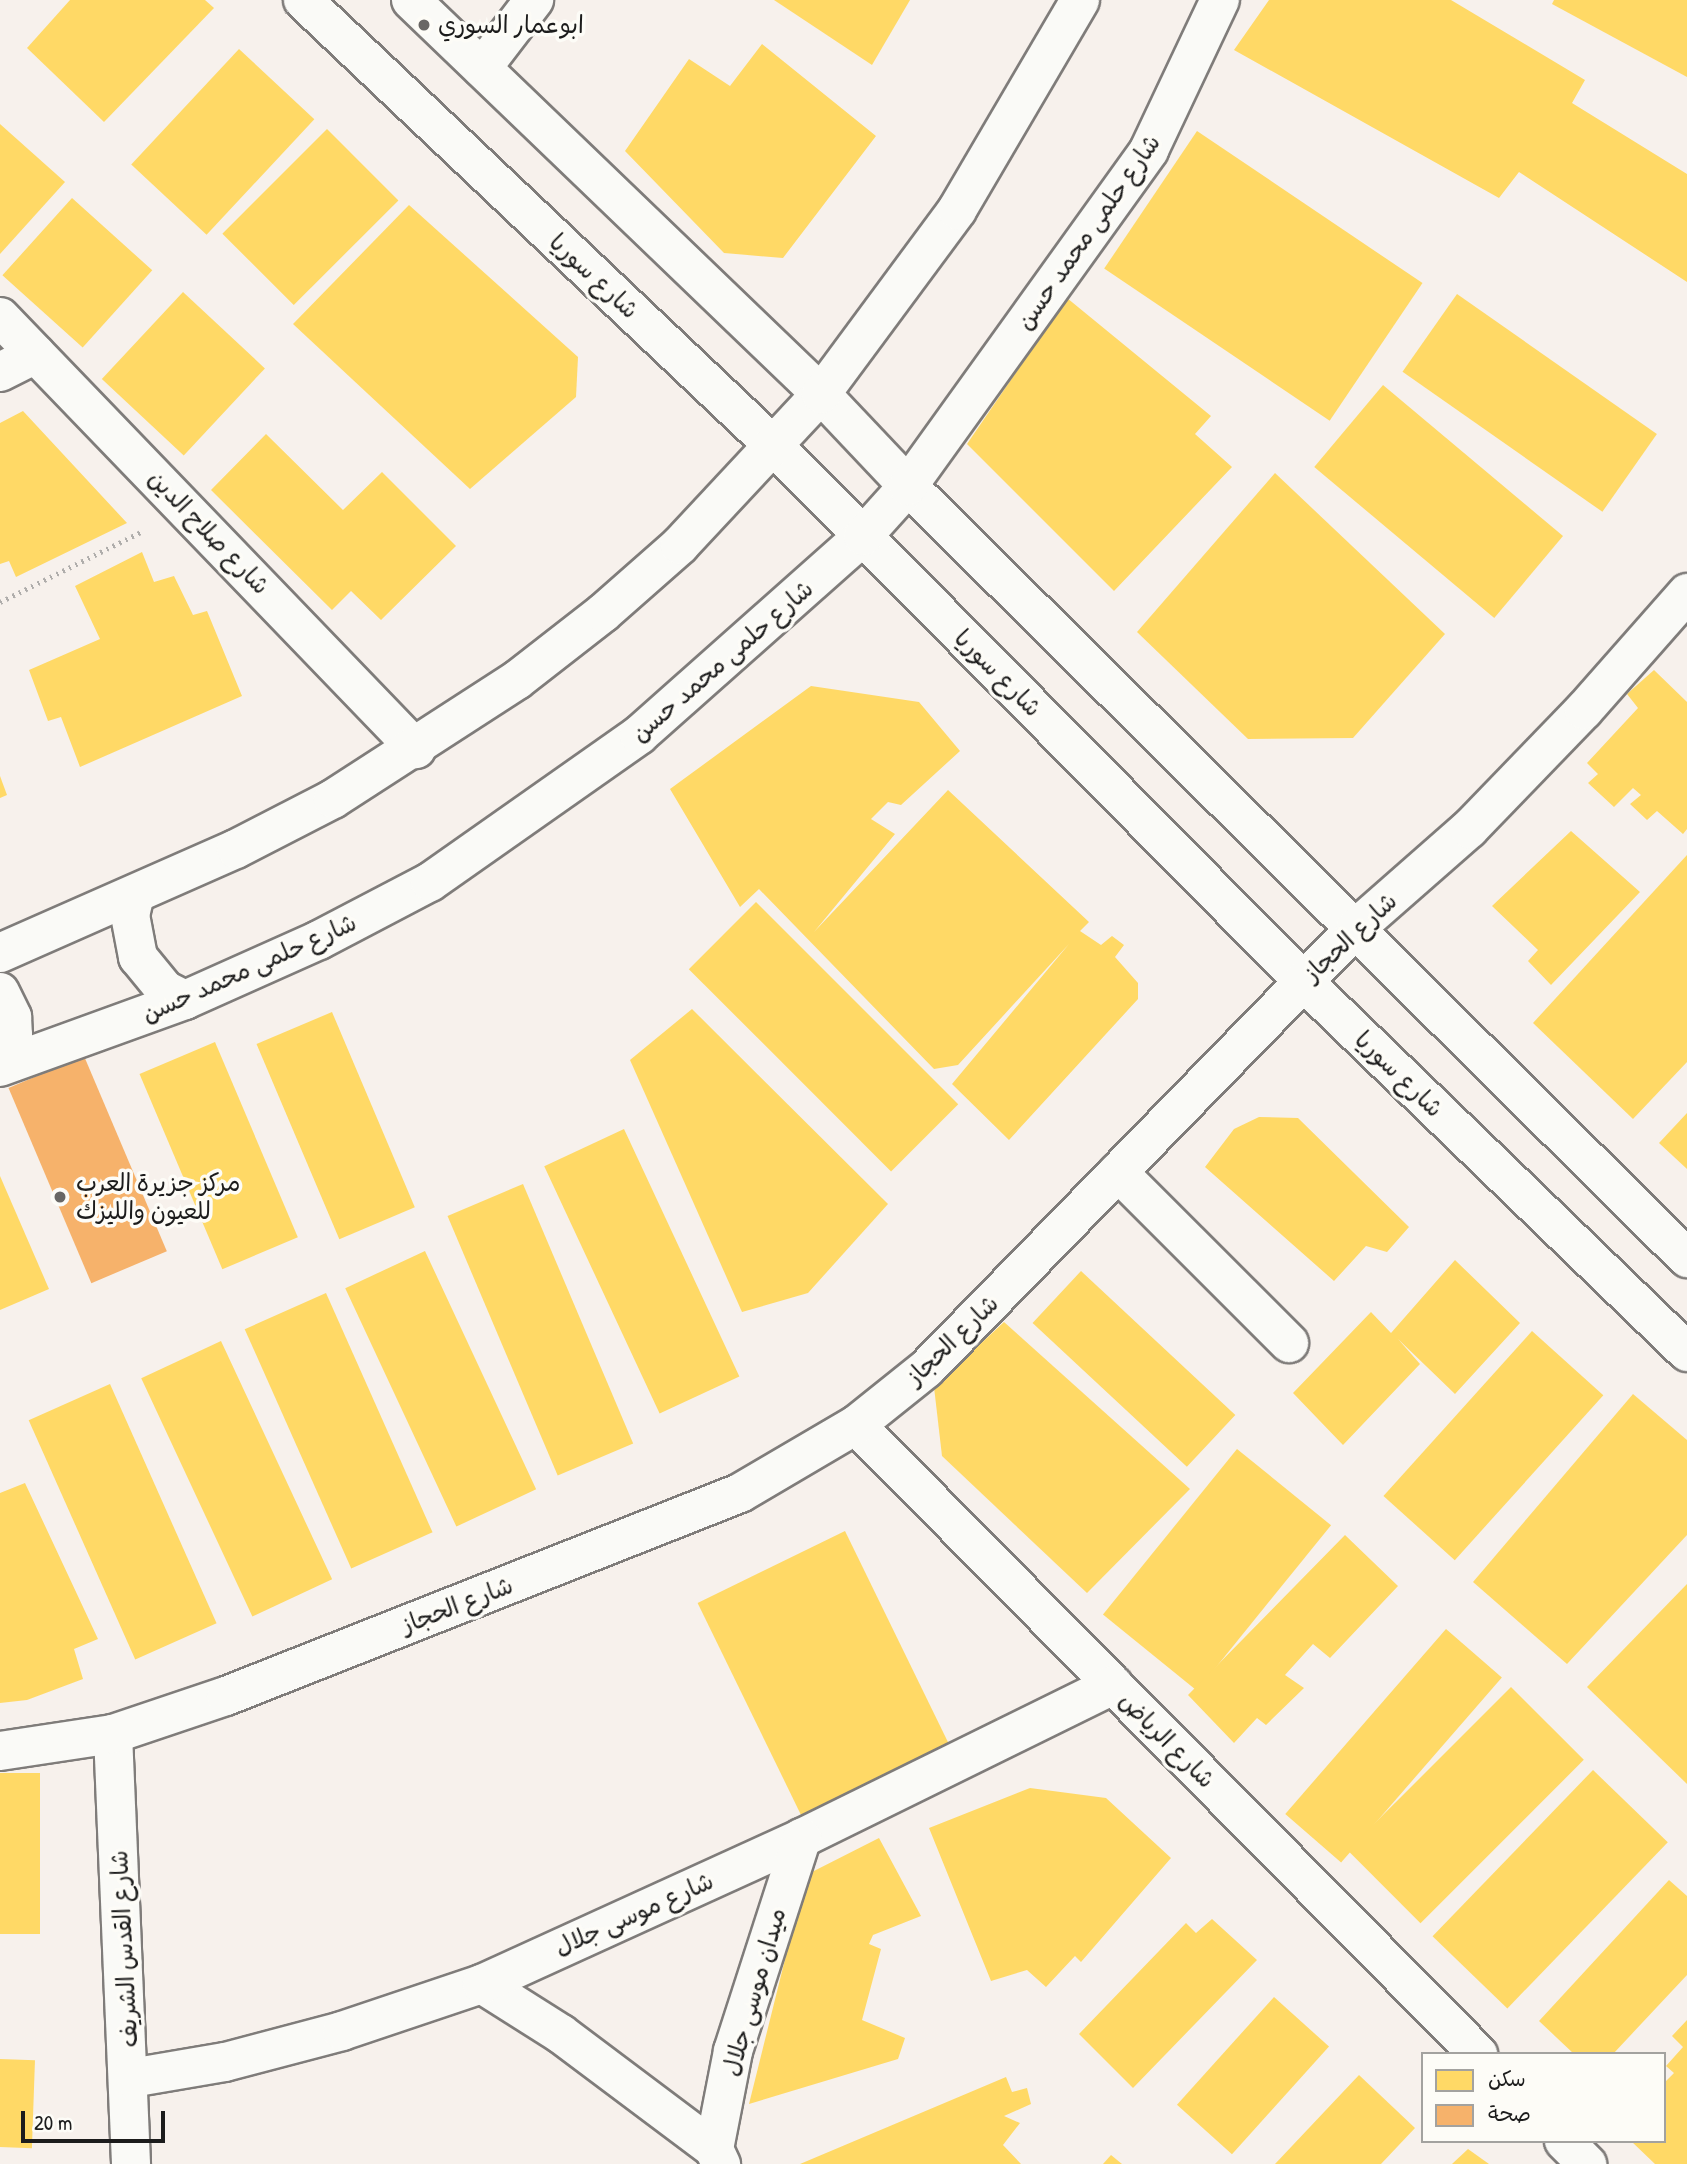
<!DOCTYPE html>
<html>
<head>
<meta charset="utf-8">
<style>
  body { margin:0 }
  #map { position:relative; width:1687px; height:2164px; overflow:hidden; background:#f7f1ec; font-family:"Patrick Hand","Playpen Sans Arabic",sans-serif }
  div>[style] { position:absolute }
  .homes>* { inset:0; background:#ffd966; transform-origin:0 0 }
  .health>* { inset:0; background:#f6b26b; transform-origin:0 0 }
  .path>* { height:4.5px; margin-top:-2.25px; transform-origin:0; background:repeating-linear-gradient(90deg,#afadab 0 2px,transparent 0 7px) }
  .roads { filter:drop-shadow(2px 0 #7f7c7a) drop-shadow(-2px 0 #7f7c7a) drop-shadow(0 2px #7f7c7a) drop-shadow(0 -2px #7f7c7a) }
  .minor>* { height:38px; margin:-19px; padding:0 19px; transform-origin:19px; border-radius:19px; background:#fafaf7 }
  .dots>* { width:19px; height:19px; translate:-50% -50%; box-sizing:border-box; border:4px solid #fdfcf7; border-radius:50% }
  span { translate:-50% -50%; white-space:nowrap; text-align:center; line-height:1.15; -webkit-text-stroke:7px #fdfcf7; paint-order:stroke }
  .poi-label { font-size:24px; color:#1c1c1c }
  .left { translate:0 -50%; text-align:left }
  .street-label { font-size:24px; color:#1c1c1c }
  .legend { position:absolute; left:1421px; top:2052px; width:245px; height:91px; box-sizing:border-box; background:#fdfcf7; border:2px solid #a3a29f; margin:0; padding:9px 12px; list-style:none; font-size:21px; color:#1c1c1c }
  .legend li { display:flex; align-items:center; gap:14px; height:35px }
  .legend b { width:35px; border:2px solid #a3a29f }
  .scale { position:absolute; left:21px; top:2111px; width:144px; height:32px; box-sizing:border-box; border:4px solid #1c1c1c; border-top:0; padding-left:9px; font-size:21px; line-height:24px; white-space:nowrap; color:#1c1c1c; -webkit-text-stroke:5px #fdfcf7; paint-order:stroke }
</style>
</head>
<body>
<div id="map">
  <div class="homes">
    <i style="clip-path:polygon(70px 0,205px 0,214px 8px,104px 122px,27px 48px)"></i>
    <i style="clip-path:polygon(774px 0,910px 0,872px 65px)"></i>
    <i style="clip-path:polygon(1269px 0,1451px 0,1585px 80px,1572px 103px,1687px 174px,1687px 282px,1519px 172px,1499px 198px,1234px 50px)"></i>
    <i style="clip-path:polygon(1554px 0,1687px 0,1687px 77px,1552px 4px)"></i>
    <i style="clip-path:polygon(762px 44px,876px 136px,783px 258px,724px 253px,625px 151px,689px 59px,730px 86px)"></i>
    <i style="left:239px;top:49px;width:103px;height:158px;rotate:43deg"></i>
    <i style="clip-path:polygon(0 124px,65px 182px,0 254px)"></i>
    <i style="left:327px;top:129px;width:101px;height:148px;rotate:45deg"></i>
    <i style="left:1197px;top:131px;width:272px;height:166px;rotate:34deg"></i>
    <i style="left:72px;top:198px;width:108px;height:104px;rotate:42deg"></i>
    <i style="clip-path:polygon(409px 205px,578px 357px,576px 397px,470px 489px,293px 324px)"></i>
    <i style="left:183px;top:292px;width:112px;height:119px;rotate:43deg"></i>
    <i style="left:1457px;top:294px;width:244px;height:95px;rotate:35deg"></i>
    <i style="clip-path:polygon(1067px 298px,1211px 416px,1195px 434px,1232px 467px,1114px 591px,967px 444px)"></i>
    <i style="left:1383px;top:385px;width:235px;height:107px;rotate:40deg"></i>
    <i style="clip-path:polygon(23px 411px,127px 523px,16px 577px,9px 561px,0 564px,0 423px)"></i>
    <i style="clip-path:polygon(266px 434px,343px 510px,382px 472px,456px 546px,381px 620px,351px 591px,332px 610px,211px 490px)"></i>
    <i style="clip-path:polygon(1275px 473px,1445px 634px,1353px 738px,1248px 739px,1137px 632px)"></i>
    <i style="clip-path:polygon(142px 552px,154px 582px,174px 576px,193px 615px,207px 611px,242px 696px,80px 767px,61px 717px,48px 721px,29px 670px,100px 639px,75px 586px)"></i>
    <i style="clip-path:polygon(1654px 670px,1687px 702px,1687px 829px,1683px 834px,1657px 811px,1647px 820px,1630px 804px,1641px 795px,1633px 788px,1614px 807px,1588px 783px,1598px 774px,1587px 763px,1638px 708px,1627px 694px)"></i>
    <i style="clip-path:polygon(811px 686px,919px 702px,960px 751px,901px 805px,888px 802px,871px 819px,895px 834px,814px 932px,948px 790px,1089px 922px,1080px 931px,1101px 945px,1112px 936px,1124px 945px,1115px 957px,1138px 983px,1138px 999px,1009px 1140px,952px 1084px,1069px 944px,958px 1065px,934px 1069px,759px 889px,740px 907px,670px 789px)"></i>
    <i style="clip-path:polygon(0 776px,7px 795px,0 798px)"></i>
    <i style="clip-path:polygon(1571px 831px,1640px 892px,1551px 985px,1528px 961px,1538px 950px,1492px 906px)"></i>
    <i style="clip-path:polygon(1687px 855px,1687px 1062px,1633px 1119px,1533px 1023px)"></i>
    <i style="left:756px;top:902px;width:286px;height:95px;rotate:45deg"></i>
    <i style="clip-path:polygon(692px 1009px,888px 1204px,808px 1293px,742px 1312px,630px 1060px)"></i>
    <i style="left:332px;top:1012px;width:212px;height:82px;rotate:67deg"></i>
    <i style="left:215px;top:1042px;width:212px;height:82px;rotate:67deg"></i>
    <i style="clip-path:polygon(1687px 1113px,1687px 1169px,1659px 1143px)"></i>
    <i style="clip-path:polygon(1259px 1117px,1298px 1118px,1409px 1227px,1387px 1252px,1366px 1246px,1334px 1281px,1205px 1167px,1234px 1129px)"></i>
    <i style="left:624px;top:1129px;width:273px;height:88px;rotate:65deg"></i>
    <i style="clip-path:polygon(0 1176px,49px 1289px,0 1310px)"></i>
    <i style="left:523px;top:1184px;width:282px;height:82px;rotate:67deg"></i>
    <i style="left:425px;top:1251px;width:263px;height:88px;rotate:65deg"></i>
    <i style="clip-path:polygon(1455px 1260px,1520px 1323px,1455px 1394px,1398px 1339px,1420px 1364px,1343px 1445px,1293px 1393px,1371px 1312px,1391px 1333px)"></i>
    <i style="left:1081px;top:1271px;width:211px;height:71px;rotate:43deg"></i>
    <i style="left:326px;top:1293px;width:262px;height:89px;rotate:66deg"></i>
    <i style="clip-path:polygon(1004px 1322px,1190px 1489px,1087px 1593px,942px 1456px,934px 1387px)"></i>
    <i style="left:1532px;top:1331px;width:96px;height:222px;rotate:42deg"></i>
    <i style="left:221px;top:1341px;width:263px;height:88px;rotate:65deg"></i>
    <i style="left:110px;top:1384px;width:262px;height:89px;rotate:66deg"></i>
    <i style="clip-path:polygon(1633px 1394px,1687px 1440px,1687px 1535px,1567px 1664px,1473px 1582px)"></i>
    <i style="left:1237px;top:1449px;width:121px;height:213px;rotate:39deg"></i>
    <i style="clip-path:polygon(25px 1483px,98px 1639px,74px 1649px,83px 1679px,27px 1700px,0 1703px,0 1493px)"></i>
    <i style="left:845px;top:1531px;width:237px;height:164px;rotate:64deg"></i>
    <i style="clip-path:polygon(1345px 1535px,1398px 1586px,1330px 1658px,1313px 1644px,1285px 1675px,1304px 1688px,1266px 1725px,1257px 1718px,1234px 1743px,1188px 1695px)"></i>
    <i style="clip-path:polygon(1687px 1584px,1687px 1784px,1587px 1687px)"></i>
    <i style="left:1446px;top:1629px;width:74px;height:245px;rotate:41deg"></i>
    <i style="left:1511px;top:1687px;width:103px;height:231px;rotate:45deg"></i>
    <i style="left:1593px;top:1770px;width:104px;height:231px;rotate:44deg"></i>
    <i style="left:0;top:1773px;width:40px;height:161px"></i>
    <i style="clip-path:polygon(1030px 1788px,1106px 1798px,1171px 1858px,1081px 1962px,1075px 1956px,1046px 1987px,1027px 1970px,991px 1981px,929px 1828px)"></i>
    <i style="clip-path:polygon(879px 1838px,921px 1916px,873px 1935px,869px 1944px,881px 1949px,862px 2020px,905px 2038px,898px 2059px,749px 2104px,806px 1875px)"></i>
    <i style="clip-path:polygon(1669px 1880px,1687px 1896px,1687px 1975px,1613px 2054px,1574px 2054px,1539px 2021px)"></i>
    <i style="clip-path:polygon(1212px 1919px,1257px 1960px,1133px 2088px,1079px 2034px,1186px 1923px,1196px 1933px)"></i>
    <i style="left:1274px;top:1997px;width:74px;height:145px;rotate:42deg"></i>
    <i style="clip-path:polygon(1687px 2020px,1687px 2164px,1655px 2164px,1631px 2141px,1664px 2141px,1664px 2083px,1674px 2073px,1666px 2066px,1683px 2047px,1672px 2036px)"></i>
    <i style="left:0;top:2059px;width:35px;height:88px;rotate:2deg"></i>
    <i style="clip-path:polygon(1359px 2075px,1415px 2128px,1381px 2164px,1275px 2164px)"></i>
    <i style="clip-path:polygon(1006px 2077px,1012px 2092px,1027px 2088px,1031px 2104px,1004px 2116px,1020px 2123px,1003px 2145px,1021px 2164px,800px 2164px)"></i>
    <i style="clip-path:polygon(1468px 2149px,1489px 2164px,1452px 2164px)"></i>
    <i style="clip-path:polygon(1111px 2155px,1122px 2164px,1103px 2164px)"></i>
  </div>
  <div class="health">
    <i style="left:84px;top:1056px;width:212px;height:82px;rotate:67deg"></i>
  </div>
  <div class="path">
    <i style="left:0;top:602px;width:160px;rotate:-26.4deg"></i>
  </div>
  <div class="roads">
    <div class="minor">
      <i style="left:303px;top:0;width:650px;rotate:43.44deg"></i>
      <i style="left:775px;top:447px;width:751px;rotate:45.32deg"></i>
      <i style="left:1303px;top:981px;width:534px;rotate:44.01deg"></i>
      <i style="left:411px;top:0;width:569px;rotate:43.86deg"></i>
      <i style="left:821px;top:394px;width:127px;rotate:46.6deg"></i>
      <i style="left:908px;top:486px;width:1097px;rotate:44.74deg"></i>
      <i style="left:482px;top:68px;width:86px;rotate:-52.6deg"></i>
      <i style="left:0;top:317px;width:600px;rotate:46.08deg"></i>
      <i style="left:0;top:372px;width:40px;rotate:-26.6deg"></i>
      <i style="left:135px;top:894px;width:22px;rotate:103deg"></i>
      <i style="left:130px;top:915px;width:43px;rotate:79.2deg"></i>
      <i style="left:138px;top:957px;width:43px;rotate:50.7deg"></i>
      <i style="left:165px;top:990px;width:22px;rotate:27deg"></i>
      <i style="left:0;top:953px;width:258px;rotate:-23.8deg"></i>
      <i style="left:236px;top:849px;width:109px;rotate:-27.3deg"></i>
      <i style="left:333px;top:799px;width:219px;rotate:-32.9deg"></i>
      <i style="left:517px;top:680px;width:109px;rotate:-37.9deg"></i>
      <i style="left:603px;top:613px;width:103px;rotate:-41.4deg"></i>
      <i style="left:680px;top:545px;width:207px;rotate:-47deg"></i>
      <i style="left:821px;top:394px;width:229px;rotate:-53.5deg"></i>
      <i style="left:957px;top:210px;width:243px;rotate:-59.6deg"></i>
      <i style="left:0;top:992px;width:28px;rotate:64deg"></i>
      <i style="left:12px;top:1017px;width:18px;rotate:87deg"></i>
      <i style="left:13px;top:1035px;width:33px;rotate:113deg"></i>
      <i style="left:0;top:1067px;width:197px;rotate:-19.9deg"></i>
      <i style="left:185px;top:1000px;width:147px;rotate:-24.1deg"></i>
      <i style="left:319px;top:940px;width:125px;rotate:-27.6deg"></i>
      <i style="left:430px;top:882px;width:256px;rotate:-35.1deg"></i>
      <i style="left:639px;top:735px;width:300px;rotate:-41.6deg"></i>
      <i style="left:863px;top:536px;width:67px;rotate:-48deg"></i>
      <i style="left:908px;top:486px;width:413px;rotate:-54.3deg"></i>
      <i style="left:1149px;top:150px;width:166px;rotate:-64.7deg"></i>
      <i style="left:1118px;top:1172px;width:242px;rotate:45deg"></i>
      <i style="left:856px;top:1425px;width:885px;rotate:45.32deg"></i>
      <i style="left:113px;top:1734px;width:430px;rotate:87.6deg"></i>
      <i style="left:0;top:1751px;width:114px;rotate:-8.6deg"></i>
      <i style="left:113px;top:1734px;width:119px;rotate:-18.6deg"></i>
      <i style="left:226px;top:1696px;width:553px;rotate:-21.55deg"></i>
      <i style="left:740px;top:1493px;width:134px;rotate:-30.4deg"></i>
      <i style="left:856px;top:1425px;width:90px;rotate:-38.7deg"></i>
      <i style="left:926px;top:1369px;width:615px;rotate:-45.73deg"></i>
      <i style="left:1355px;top:929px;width:152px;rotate:-41.3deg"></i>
      <i style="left:1469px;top:829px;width:165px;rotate:-46deg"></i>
      <i style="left:1584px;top:710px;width:156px;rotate:-48.6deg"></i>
      <i style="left:482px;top:1984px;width:93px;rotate:32.3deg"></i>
      <i style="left:561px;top:2034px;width:191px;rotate:36.9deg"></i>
      <i style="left:714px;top:2149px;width:17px;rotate:65deg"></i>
      <i style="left:131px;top:2078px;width:95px;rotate:-9.7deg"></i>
      <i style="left:225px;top:2062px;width:121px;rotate:-14.8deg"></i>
      <i style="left:342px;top:2031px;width:148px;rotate:-18.6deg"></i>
      <i style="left:482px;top:1984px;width:352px;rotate:-24.5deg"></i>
      <i style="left:802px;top:1838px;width:347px;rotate:-26.2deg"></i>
      <i style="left:1564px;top:2141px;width:33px;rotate:45deg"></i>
      <i style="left:714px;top:2149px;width:100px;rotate:-79deg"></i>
      <i style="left:733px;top:2051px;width:224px;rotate:-72.1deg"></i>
    </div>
  </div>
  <div class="dots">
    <i style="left:424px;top:25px;background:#696765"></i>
    <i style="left:60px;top:1197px;background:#696765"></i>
  </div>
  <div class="poi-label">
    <span class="left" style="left:438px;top:25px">ابوعمار السوري</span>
    <span class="left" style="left:76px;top:1197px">مركز جزيرة العرب<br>للعيون والليزك</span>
  </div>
  <div class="street-label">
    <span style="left:1088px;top:232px;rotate:-55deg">شارع حلمى محمد حسن</span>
    <span style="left:594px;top:276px;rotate:43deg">شارع سوريا</span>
    <span style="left:209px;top:532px;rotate:46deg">شارع صلاح الدين</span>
    <span style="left:722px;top:661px;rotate:-41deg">شارع حلمى محمد حسن</span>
    <span style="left:998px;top:673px;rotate:45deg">شارع سوريا</span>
    <span style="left:1350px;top:937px;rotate:-43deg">شارع الحجاز</span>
    <span style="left:249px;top:968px;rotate:-24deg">شارع حلمى محمد حسن</span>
    <span style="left:1399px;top:1074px;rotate:44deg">شارع سوريا</span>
    <span style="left:952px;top:1340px;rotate:-44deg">شارع الحجاز</span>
    <span style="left:457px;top:1605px;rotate:-21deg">شارع الحجاز</span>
    <span style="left:1167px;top:1740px;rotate:45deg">شارع الرياض</span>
    <span style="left:634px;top:1914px;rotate:-24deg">شارع موسى جلال</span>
    <span style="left:124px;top:1949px;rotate:-93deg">شارع القدس الشريف</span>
    <span style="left:754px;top:1992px;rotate:-74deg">ميدان موسى جلال</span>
  </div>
  <ul class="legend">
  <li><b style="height:19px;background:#ffd966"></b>سكن</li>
  <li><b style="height:19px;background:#f6b26b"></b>صحة</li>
  </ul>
  <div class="scale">20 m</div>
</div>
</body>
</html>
